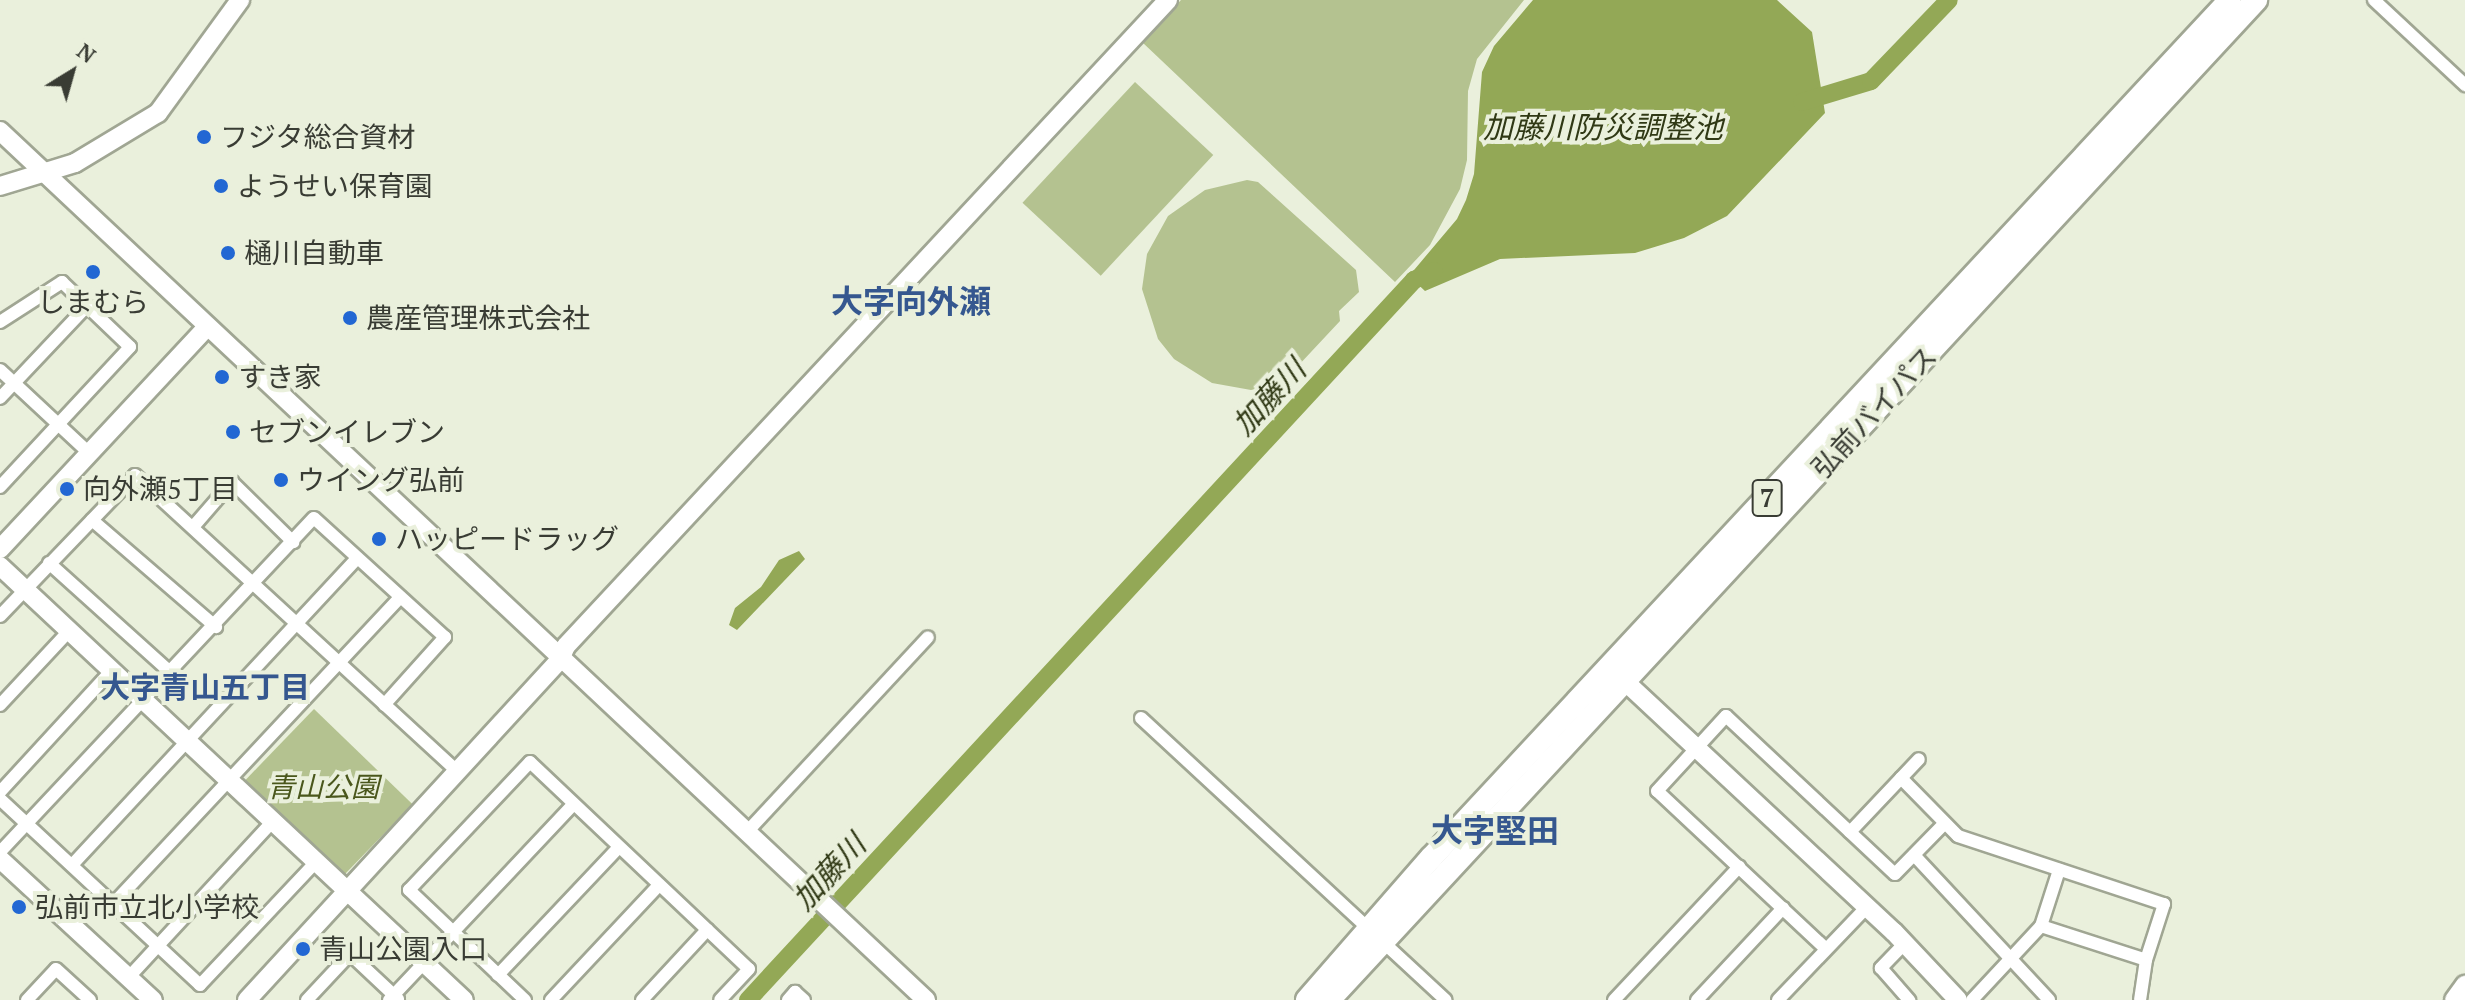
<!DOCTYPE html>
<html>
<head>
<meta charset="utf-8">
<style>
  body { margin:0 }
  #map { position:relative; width:2465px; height:1000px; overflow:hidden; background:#eaf0dc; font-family:"PT Serif","Noto Sans JP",serif }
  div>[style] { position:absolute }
  .green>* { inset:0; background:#b4c290; transform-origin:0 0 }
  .water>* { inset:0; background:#93a856 }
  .river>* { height:18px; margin:-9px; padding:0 9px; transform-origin:9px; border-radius:9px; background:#93a856 }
  .roads { filter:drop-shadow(2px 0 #a0a693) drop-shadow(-2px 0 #a0a693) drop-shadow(0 2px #a0a693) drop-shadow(0 -2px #a0a693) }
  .street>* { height:12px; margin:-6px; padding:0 6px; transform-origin:6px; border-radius:6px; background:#fff }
  .secondary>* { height:18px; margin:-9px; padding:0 9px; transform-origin:9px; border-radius:9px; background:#fff }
  .highway>* { height:22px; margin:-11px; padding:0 11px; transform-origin:11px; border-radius:11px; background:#fff }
  .dots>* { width:22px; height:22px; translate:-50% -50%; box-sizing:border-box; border:4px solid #eaf0dc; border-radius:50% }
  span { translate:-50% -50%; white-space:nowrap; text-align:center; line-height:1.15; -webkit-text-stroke:8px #eaf0dc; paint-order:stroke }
  .shield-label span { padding:2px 6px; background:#eaf0dc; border:2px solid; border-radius:6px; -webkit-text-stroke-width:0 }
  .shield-label { font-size:26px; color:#393c34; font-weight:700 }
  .poi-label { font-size:28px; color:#393c34 }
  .left { translate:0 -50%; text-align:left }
  .street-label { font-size:28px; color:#393c34 }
  .park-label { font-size:28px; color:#4a571c; font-style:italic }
  .water-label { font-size:30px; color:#303915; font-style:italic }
  .neighbourhood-label { font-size:30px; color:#35578f; font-weight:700 }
  .quarter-label { font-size:32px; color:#35578f; font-weight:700 }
  .north { position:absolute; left:32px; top:32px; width:80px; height:80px; -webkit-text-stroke:6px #eaf0dc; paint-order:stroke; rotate:37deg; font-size:22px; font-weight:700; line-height:32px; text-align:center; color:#393c34 }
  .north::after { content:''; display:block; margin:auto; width:28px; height:36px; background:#393c34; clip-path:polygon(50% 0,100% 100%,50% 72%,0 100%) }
</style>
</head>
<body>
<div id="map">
  <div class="green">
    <i style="clip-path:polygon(1181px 0,1524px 0,1477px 59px,1468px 91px,1467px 160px,1460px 189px,1430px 245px,1395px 282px,1142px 42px)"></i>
    <i style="left:1135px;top:82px;width:107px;height:165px;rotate:43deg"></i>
    <i style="clip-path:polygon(1247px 180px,1258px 182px,1356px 270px,1359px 292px,1339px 311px,1340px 321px,1282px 383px,1251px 390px,1212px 383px,1174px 359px,1158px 339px,1142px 289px,1147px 254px,1168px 216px,1205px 190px)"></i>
    <i style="left:314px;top:709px;width:137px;height:101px;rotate:44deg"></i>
  </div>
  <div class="water">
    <i style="clip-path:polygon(1533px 0,1777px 0,1812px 32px,1825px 113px,1727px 216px,1684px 238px,1635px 253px,1500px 259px,1425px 291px,1409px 276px,1457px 219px,1466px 200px,1474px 174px,1482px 72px,1494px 46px)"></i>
    <i style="clip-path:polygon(799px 551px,805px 559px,737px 630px,729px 625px,735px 608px,761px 587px,779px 560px)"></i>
  </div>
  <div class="river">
    <i style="left:1802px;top:102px;width:72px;rotate:-16.9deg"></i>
    <i style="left:1871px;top:81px;width:112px;rotate:-46.1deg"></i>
    <i style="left:748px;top:1000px;width:981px;rotate:-47.23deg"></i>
    <i style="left:1414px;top:280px;width:22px;rotate:-24deg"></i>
  </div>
  <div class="roads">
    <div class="street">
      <i style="left:2374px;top:0;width:125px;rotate:43deg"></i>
      <i style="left:0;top:322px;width:74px;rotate:-32.8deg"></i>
      <i style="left:62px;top:282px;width:94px;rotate:43.7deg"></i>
      <i style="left:130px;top:347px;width:191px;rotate:132.9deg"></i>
      <i style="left:0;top:370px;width:122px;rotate:43deg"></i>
      <i style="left:0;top:398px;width:128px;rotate:-46.6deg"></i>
      <i style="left:92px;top:520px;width:164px;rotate:40.8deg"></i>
      <i style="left:193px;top:527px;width:60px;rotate:-49.1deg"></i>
      <i style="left:232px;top:482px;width:86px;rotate:44.5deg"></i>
      <i style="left:49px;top:563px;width:164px;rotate:42deg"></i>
      <i style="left:0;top:616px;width:195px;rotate:-46.2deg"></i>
      <i style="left:135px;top:475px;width:439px;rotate:42.6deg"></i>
      <i style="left:0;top:705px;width:101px;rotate:-47deg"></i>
      <i style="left:1141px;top:718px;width:415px;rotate:42.8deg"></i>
      <i style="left:1901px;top:778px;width:81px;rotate:45.5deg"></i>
      <i style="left:1958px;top:836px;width:217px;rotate:18.3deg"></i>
      <i style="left:2164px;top:904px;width:59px;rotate:107.8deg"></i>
      <i style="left:2146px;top:960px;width:40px;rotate:98.5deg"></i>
      <i style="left:0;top:792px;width:166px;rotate:-47.4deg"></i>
      <i style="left:0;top:799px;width:273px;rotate:42.9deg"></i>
      <i style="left:200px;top:985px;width:169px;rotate:-46.7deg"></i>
      <i style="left:1850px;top:832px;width:100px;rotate:-46.6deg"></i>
      <i style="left:746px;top:833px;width:267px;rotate:-47.1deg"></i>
      <i style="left:0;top:852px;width:458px;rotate:-46.8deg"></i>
      <i style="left:314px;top:518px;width:177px;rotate:42.3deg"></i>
      <i style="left:445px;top:637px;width:91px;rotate:131.9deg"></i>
      <i style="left:1914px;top:855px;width:198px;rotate:47deg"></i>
      <i style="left:72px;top:865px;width:419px;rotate:-47.1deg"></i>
      <i style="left:114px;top:903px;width:419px;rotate:-46.9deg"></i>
      <i style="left:2041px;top:926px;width:110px;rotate:17.9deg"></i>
      <i style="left:1905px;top:943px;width:35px;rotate:134deg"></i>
      <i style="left:1881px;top:968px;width:43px;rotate:48.8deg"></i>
      <i style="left:1826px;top:949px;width:231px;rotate:-136.9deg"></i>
      <i style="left:1657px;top:791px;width:102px;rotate:-47.4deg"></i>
      <i style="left:1726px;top:716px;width:231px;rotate:43.1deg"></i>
      <i style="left:1895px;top:874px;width:71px;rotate:-45.6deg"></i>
      <i style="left:498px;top:975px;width:175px;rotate:-46.6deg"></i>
      <i style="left:129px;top:977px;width:212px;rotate:-47.3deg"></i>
      <i style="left:27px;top:1000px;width:42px;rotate:-46.9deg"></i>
      <i style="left:56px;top:969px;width:46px;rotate:42.4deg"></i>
      <i style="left:307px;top:1000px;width:63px;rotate:-46.9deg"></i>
      <i style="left:350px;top:954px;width:66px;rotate:43.2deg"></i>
      <i style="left:389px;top:1000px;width:268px;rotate:-46.7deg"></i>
      <i style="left:525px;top:1000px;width:160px;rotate:-136.5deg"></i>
      <i style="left:409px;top:890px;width:176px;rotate:-46.6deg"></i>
      <i style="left:530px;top:762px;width:301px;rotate:43.4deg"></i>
      <i style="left:749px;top:969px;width:42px;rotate:133.1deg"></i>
      <i style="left:551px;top:1000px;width:158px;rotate:-46.8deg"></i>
      <i style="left:642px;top:1000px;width:96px;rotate:-47.1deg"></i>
      <i style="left:788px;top:1000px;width:11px;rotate:-49deg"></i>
      <i style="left:795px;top:992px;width:12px;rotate:42deg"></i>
      <i style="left:1614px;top:1000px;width:183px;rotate:-46.8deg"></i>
      <i style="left:1697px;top:1000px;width:126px;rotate:-46.9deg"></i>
      <i style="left:1778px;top:1000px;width:129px;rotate:-46.3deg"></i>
      <i style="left:1972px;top:1000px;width:101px;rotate:-47deg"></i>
      <i style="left:2041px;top:926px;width:59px;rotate:-72.2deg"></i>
    </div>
    <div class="secondary">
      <i style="left:0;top:131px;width:1270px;rotate:43.18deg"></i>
      <i style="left:0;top:186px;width:78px;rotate:-17deg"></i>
      <i style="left:75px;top:163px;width:97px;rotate:-31.1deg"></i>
      <i style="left:158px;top:113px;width:140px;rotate:-54deg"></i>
      <i style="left:0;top:549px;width:304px;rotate:-47deg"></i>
      <i style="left:0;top:566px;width:635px;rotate:43.09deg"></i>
      <i style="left:1616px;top:673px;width:380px;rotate:43deg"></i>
      <i style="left:1894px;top:932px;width:93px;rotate:46.7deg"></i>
      <i style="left:0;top:859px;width:208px;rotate:42.7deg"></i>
      <i style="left:247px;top:1000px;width:462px;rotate:-47.4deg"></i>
      <i style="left:560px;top:660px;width:15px;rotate:-67deg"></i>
      <i style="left:566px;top:646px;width:883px;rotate:-47.02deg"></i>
      <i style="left:2454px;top:1000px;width:19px;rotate:-54deg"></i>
    </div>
    <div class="highway">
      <i style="left:1307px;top:1000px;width:189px;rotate:-48.9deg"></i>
      <i style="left:1431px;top:858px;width:1172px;rotate:-47.04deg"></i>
      <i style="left:1329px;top:1000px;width:1364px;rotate:-47.17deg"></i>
    </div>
  </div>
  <div class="dots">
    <i style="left:204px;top:137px;background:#2267d3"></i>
    <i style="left:221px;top:186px;background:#2267d3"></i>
    <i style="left:228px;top:253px;background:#2267d3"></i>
    <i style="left:93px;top:272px;background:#2267d3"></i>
    <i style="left:350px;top:318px;background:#2267d3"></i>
    <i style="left:222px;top:377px;background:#2267d3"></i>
    <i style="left:233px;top:432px;background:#2267d3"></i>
    <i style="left:281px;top:480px;background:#2267d3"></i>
    <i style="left:67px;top:489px;background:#2267d3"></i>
    <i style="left:379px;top:539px;background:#2267d3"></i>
    <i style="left:19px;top:907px;background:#2267d3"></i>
    <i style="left:303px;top:949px;background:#2267d3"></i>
  </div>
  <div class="shield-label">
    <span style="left:1767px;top:498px">7</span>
  </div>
  <div class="poi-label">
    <span class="left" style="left:220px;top:137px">フジタ総合資材</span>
    <span class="left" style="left:237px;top:186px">ようせい保育園</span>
    <span class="left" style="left:244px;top:253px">樋川自動車</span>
    <span style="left:93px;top:302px">しまむら</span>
    <span class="left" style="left:366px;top:318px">農産管理株式会社</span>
    <span class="left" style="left:238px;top:377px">すき家</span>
    <span class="left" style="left:249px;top:432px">セブンイレブン</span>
    <span class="left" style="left:297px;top:480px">ウイング弘前</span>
    <span class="left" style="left:83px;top:489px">向外瀬5丁目</span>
    <span class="left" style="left:395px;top:539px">ハッピードラッグ</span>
    <span class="left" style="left:35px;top:907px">弘前市立北小学校</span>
    <span class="left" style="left:319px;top:949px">青山公園入口</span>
  </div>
  <div class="street-label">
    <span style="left:1874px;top:412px;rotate:-47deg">弘前バイパス</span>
  </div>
  <div class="park-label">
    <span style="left:323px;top:787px">青山公園</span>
  </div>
  <div class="water-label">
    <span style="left:1603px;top:127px">加藤川防災調整池</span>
    <span style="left:1269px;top:397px;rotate:-47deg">加藤川</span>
    <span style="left:829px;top:872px;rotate:-47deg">加藤川</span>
  </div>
  <div class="neighbourhood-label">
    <span style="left:205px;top:687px">大字青山五丁目</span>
  </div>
  <div class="quarter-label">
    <span style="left:911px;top:301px">大字向外瀬</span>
    <span style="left:1495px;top:830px">大字堅田</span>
  </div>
  <div class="north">N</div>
</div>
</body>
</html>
